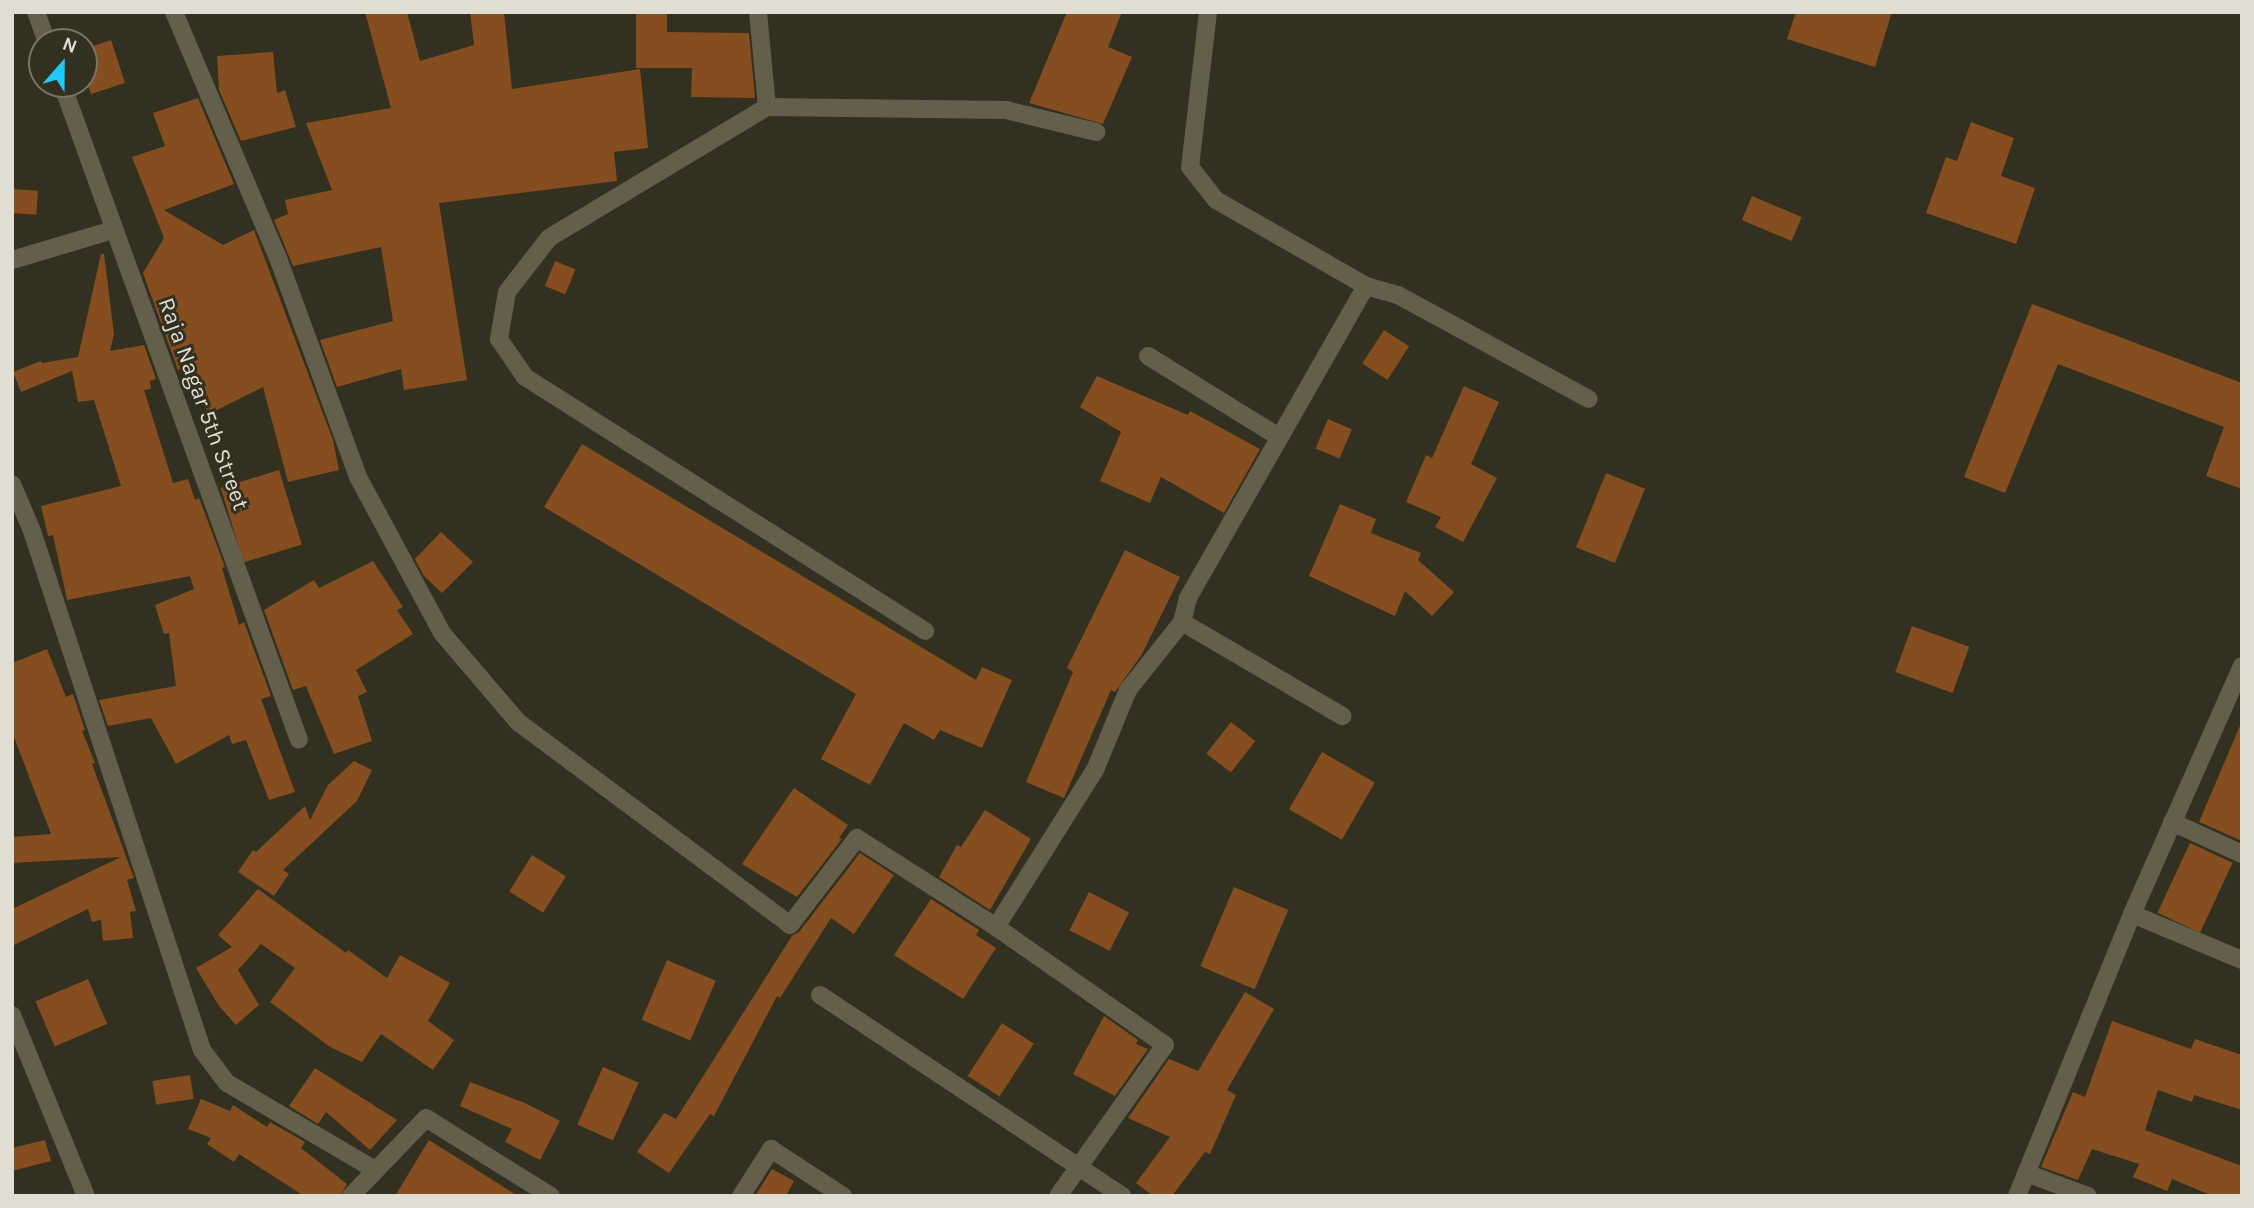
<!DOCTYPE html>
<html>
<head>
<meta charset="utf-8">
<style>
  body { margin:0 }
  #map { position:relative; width:2254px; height:1208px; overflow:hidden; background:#33301f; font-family:Karla,sans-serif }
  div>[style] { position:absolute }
  .building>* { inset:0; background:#844e21; transform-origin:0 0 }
  .street>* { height:18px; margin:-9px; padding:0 9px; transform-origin:9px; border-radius:9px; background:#635f4c }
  span { translate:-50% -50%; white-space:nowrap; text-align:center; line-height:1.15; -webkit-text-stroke:6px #33301f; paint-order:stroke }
  .street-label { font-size:23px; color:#e0ddd3 }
  .frame { position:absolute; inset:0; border:14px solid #e0ddd3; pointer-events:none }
  .north { position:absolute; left:28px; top:28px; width:70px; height:70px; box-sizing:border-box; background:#33301f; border:2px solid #787567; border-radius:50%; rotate:21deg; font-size:19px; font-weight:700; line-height:28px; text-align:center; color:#e0ddd3 }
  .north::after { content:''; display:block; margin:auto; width:24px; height:32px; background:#1fc9fd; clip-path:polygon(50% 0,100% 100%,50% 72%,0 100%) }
</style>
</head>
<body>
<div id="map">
  <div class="building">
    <i style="clip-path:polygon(365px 12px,407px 12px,420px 61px,474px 45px,470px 12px,504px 12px,512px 89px,640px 69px,648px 148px,614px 152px,617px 181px,439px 203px,467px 380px,404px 390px,401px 369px,337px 387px,320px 340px,393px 321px,381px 247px,293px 266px,274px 220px,288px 214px,285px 200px,332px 190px,306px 123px,391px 108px)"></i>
    <i style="clip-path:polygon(1067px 12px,1122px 12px,1108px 47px,1132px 57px,1103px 124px,1029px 103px)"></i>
    <i style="clip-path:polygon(1796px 12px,1892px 12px,1875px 67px,1787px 39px)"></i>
    <i style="clip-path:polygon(636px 14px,667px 14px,667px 32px,749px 33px,755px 98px,691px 97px,692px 68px,636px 68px)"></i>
    <i style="clip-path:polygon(111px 40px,125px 83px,91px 94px,84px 73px,84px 49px)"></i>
    <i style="clip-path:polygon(273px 52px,277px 93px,285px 90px,296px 127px,241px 141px,219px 90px,217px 56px)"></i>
    <i style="clip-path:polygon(198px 98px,234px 184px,164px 210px,223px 245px,254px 230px,333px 440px,339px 470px,288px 482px,263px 387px,209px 414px,185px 367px,178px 370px,143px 273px,164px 238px,132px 157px,165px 146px,153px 113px)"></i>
    <i style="clip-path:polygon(1971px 122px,2014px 138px,2001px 176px,2035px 188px,2016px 244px,1926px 213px,1946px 157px,1957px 161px)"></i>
    <i style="left:12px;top:189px;width:26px;height:24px;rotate:4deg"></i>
    <i style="left:1752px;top:196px;width:54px;height:26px;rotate:23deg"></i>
    <i style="clip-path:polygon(101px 254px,104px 254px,114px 334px,110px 351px,144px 345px,156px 379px,150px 381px,151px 389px,144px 390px,173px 483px,188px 479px,195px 500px,199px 498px,225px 567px,222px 568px,239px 625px,244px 622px,271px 696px,261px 699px,295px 792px,269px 800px,246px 740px,232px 744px,229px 735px,176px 764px,151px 718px,108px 726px,99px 700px,176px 686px,169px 633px,164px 634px,155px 605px,194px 589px,190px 576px,67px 600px,53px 535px,48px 536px,41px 506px,121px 486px,94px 400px,78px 402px,72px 371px,21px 392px,13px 372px,41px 361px,42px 363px,78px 357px)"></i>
    <i style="left:555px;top:261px;width:22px;height:27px;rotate:22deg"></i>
    <i style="clip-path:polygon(2032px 304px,2242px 383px,2242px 489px,2206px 476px,2224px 427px,2058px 364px,2005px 493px,1964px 477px)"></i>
    <i style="left:1384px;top:330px;width:30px;height:40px;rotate:33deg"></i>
    <i style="clip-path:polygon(1097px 376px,1188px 415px,1190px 411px,1260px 449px,1224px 513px,1161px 477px,1150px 503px,1100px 481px,1121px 432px,1080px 407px)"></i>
    <i style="clip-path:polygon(1464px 386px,1499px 402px,1471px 464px,1497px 478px,1463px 542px,1435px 527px,1441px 517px,1406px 502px,1426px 455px,1432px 458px)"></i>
    <i style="left:1328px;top:419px;width:26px;height:32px;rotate:23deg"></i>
    <i style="clip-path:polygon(582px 444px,976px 680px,982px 667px,1012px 680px,982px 748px,940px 730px,934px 740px,904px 723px,870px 785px,821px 759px,856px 694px,544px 507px)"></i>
    <i style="left:279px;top:470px;width:78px;height:61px;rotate:73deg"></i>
    <i style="left:1606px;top:473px;width:42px;height:80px;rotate:22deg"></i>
    <i style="clip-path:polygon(1340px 504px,1376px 519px,1371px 533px,1421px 553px,1418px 560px,1454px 592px,1432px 616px,1405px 591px,1395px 616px,1309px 576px)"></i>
    <i style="clip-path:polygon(441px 532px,473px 562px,442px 593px,424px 576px,415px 559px)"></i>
    <i style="clip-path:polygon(1125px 550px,1180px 577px,1142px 654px,1115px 692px,1111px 690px,1064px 798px,1026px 782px,1073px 672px,1067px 668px)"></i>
    <i style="clip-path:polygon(373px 561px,403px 607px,397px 610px,413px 634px,356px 670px,367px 692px,358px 696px,372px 741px,334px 754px,306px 686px,293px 690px,264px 610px,314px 580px,319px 588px)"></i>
    <i style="left:1912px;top:626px;width:61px;height:49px;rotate:20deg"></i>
    <i style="clip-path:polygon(47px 649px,66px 697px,73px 694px,85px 730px,82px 731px,95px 763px,92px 764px,134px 878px,127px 880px,136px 911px,130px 912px,133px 938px,103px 941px,101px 920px,92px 922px,88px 909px,12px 946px,12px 909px,121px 857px,12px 863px,12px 837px,51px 834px,12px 732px,12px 663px)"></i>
    <i style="clip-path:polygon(2242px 721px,2242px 841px,2199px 822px)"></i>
    <i style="left:1231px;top:722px;width:31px;height:40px;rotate:38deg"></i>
    <i style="left:1322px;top:752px;width:61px;height:66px;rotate:30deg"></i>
    <i style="clip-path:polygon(354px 761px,372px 770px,357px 801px,283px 870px,289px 874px,274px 896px,238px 872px,253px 850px,256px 852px,305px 806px,310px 820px,328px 785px)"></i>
    <i style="clip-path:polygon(794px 788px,848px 825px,839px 838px,842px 839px,797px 897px,742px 864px)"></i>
    <i style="clip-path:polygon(985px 810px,1031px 839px,990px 910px,939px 877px,957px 845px,961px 847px)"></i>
    <i style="left:2190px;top:843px;width:47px;height:77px;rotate:25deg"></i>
    <i style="clip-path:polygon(860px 853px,894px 875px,854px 934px,831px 918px,780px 998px,777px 996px,714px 1116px,710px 1114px,669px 1173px,637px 1152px,664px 1113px,676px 1119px,792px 936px,799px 932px)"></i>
    <i style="left:532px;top:855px;width:40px;height:43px;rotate:32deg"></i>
    <i style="left:1234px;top:887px;width:59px;height:86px;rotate:23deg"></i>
    <i style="clip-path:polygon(258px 889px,346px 953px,348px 950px,387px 978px,400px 955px,450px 983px,428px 1021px,454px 1040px,433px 1070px,381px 1034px,362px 1062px,330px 1047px,270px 1002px,295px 968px,261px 944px,238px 970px,259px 1005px,236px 1025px,219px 1006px,196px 968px,232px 947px,218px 935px)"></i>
    <i style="left:1089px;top:892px;width:45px;height:43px;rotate:27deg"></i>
    <i style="clip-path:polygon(931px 899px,979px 930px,976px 935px,996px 948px,963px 999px,894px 955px)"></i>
    <i style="left:667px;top:960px;width:53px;height:65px;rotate:23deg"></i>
    <i style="left:88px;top:979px;width:49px;height:57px;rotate:67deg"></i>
    <i style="clip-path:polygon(1245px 992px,1274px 1009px,1227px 1090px,1236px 1095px,1210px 1154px,1205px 1152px,1172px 1196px,1153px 1196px,1136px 1183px,1170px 1137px,1128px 1118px,1169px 1059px,1198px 1071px)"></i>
    <i style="clip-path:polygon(1104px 1016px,1138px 1040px,1136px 1044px,1148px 1049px,1115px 1096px,1073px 1074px)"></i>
    <i style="clip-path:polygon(2112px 1021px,2191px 1049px,2195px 1039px,2242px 1055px,2242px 1110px,2194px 1095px,2192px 1102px,2158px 1090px,2145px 1130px,2242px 1166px,2242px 1196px,2213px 1196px,2172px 1179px,2167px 1191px,2133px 1177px,2139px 1164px,2092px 1149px,2078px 1180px,2041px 1167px,2073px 1092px,2085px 1097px)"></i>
    <i style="left:1002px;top:1023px;width:38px;height:63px;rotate:33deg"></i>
    <i style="left:603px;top:1067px;width:39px;height:63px;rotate:24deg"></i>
    <i style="clip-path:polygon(315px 1068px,397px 1120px,370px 1150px,326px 1112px,318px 1124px,289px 1106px)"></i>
    <i style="left:190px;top:1075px;width:24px;height:38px;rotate:81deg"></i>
    <i style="clip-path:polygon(470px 1082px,525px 1103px,560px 1121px,540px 1160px,505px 1142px,512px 1129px,460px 1106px)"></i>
    <i style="clip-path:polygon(201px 1099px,230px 1111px,233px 1105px,267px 1127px,270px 1122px,305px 1142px,301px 1148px,347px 1184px,340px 1196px,304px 1196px,239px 1154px,234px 1162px,207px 1144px,211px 1138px,188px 1129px)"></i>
    <i style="clip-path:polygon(45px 1140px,51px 1161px,12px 1171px,12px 1148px)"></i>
    <i style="clip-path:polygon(429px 1140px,518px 1196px,395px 1196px)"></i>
    <i style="clip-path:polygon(772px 1169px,794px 1181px,786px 1196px,755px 1196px)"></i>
  </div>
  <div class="street">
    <i style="left:36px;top:12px;width:32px;rotate:70deg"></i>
    <i style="left:174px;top:12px;width:267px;rotate:67.1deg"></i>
    <i style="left:278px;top:258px;width:233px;rotate:69.9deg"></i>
    <i style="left:358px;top:477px;width:177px;rotate:61.7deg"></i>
    <i style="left:442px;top:633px;width:117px;rotate:49.5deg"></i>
    <i style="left:518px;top:722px;width:339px;rotate:36.7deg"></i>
    <i style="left:790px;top:925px;width:110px;rotate:-52.4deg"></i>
    <i style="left:857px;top:838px;width:165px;rotate:32.6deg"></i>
    <i style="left:996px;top:927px;width:206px;rotate:34.9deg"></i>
    <i style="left:1165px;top:1045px;width:185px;rotate:125.3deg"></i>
    <i style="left:758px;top:12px;width:95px;rotate:84.6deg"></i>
    <i style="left:767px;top:107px;width:254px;rotate:149deg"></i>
    <i style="left:549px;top:238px;width:68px;rotate:127.9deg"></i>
    <i style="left:507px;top:292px;width:48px;rotate:99.7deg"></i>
    <i style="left:499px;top:339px;width:46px;rotate:55.6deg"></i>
    <i style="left:525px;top:377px;width:474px;rotate:32.4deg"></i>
    <i style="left:1208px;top:12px;width:156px;rotate:96.6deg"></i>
    <i style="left:1190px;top:167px;width:42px;rotate:51.8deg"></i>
    <i style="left:1216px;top:200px;width:173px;rotate:29.8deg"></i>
    <i style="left:1366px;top:286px;width:33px;rotate:16deg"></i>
    <i style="left:1398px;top:295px;width:217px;rotate:28.6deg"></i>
    <i style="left:62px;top:84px;width:697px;rotate:70.14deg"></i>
    <i style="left:767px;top:107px;width:239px;rotate:0.7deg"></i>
    <i style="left:1006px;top:110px;width:93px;rotate:13.7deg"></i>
    <i style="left:12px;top:260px;width:105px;rotate:-16.5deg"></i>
    <i style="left:1148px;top:356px;width:154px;rotate:31.7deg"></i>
    <i style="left:12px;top:484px;width:51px;rotate:66.9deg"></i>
    <i style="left:32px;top:531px;width:546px;rotate:71.86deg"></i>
    <i style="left:202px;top:1050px;width:41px;rotate:52.9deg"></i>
    <i style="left:227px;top:1083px;width:172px;rotate:30.4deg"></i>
    <i style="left:1182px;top:622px;width:186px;rotate:30.4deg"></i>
    <i style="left:2172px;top:822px;width:77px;rotate:24.6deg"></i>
    <i style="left:2132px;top:914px;width:119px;rotate:22.7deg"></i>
    <i style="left:996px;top:927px;width:186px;rotate:-57.8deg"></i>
    <i style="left:1095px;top:770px;width:87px;rotate:-67.6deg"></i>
    <i style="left:1128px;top:690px;width:87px;rotate:-51.5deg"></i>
    <i style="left:1182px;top:622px;width:25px;rotate:-76deg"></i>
    <i style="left:1188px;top:598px;width:359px;rotate:-60.3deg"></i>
    <i style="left:820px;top:995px;width:363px;rotate:33.6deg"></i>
    <i style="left:12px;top:1015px;width:196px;rotate:67.8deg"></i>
    <i style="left:2026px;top:1173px;width:66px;rotate:20.4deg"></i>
    <i style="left:351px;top:1196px;width:108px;rotate:-46.1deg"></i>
    <i style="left:426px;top:1118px;width:147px;rotate:32deg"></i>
    <i style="left:741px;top:1196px;width:56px;rotate:-57.4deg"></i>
    <i style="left:771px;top:1149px;width:86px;rotate:33.1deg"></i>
    <i style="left:2017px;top:1196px;width:305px;rotate:-67.8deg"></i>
    <i style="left:2132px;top:914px;width:271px;rotate:-66.1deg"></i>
  </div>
  <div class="street-label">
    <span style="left:203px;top:404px;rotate:70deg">Raja Nagar 5th Street</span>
  </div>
  <div class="frame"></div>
  <div class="north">N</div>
</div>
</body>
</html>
